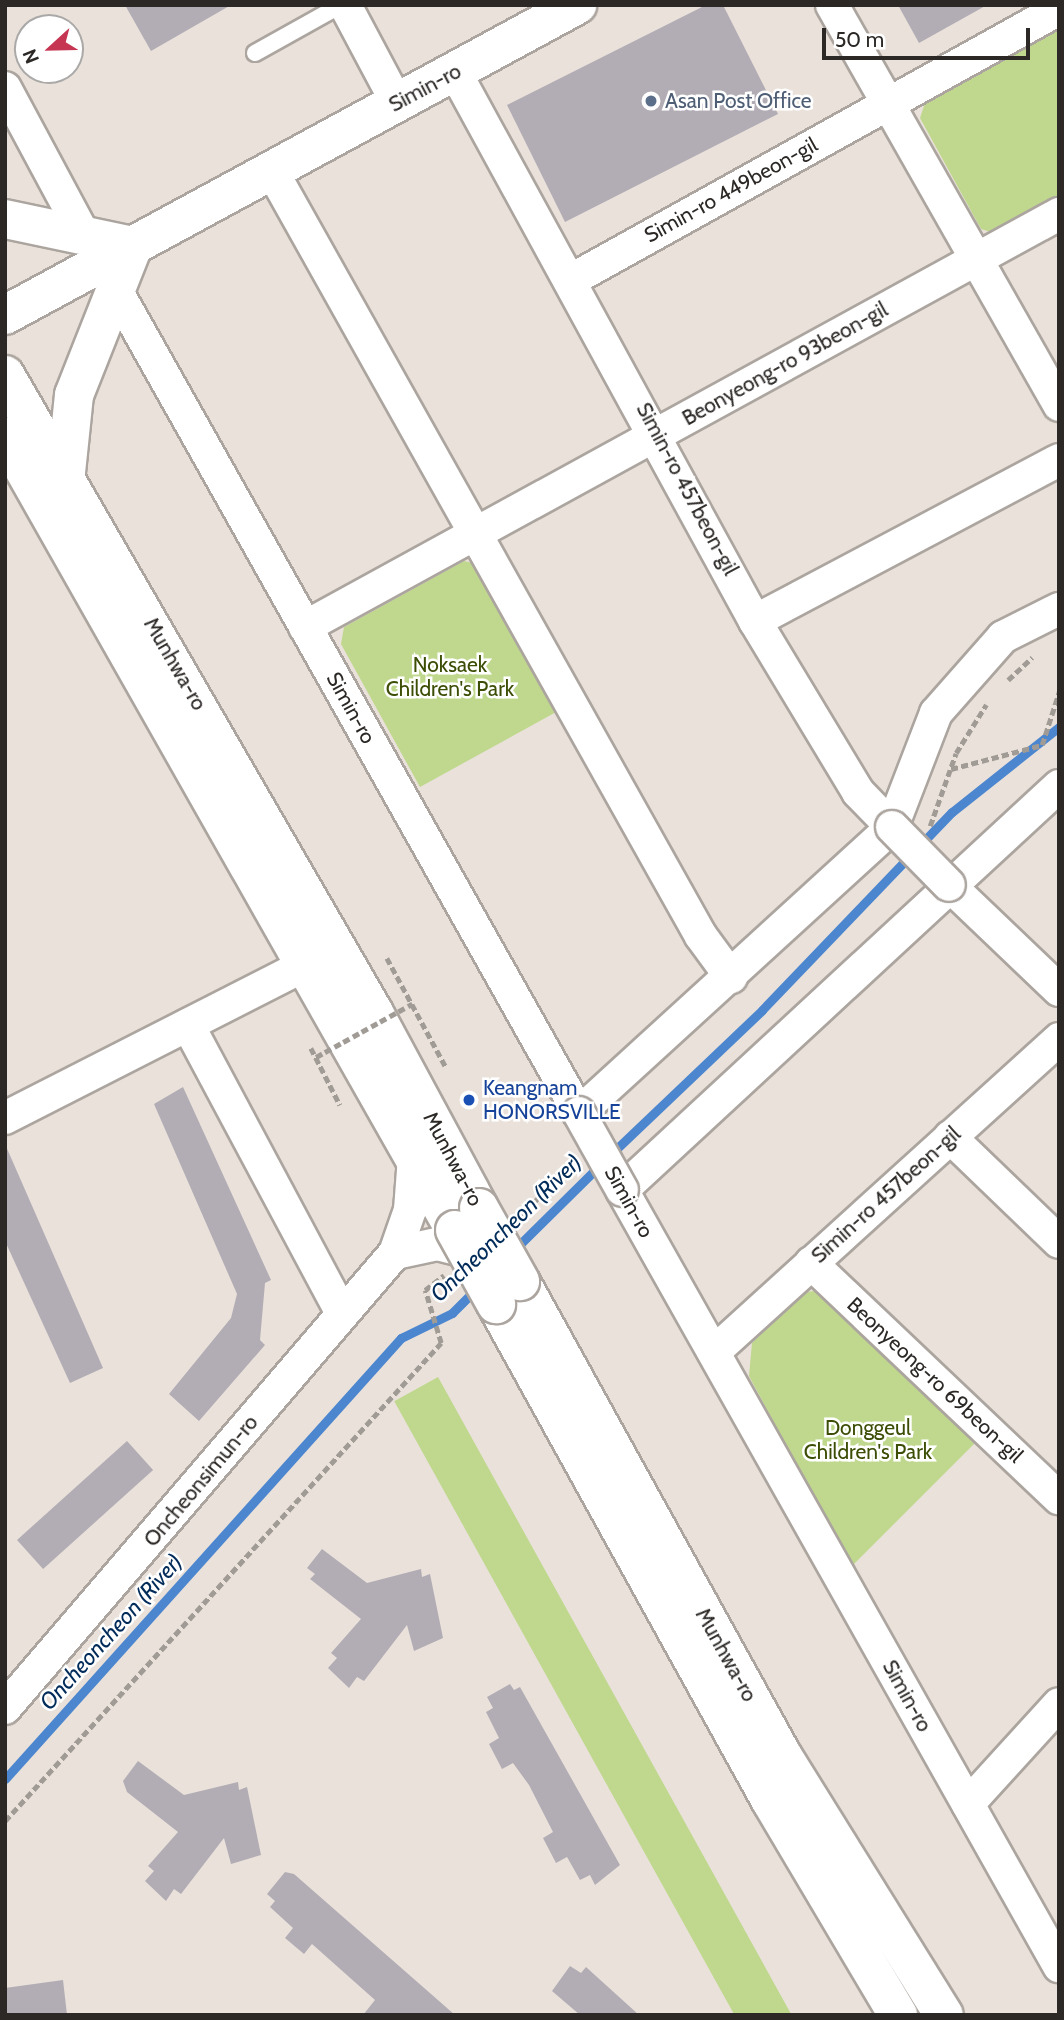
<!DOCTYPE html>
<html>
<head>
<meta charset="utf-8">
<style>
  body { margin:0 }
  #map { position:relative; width:1064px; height:2020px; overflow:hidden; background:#e9e1da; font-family:Cabin,sans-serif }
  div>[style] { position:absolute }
  .green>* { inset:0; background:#bfd88d; transform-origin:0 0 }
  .stream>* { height:9px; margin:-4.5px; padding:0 4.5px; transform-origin:4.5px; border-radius:4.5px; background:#4c86cf }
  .building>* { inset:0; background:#b2adb5; transform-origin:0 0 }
  .path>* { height:4.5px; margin-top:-2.25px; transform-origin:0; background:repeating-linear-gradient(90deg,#a19b96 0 7px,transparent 0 10.5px) }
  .roads { filter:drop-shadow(2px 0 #aca59f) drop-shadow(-2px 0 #aca59f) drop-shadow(0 2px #aca59f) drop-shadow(0 -2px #aca59f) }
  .lane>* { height:16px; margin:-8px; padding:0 8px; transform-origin:8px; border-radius:8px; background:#fff }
  .street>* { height:32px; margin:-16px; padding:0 16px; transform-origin:16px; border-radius:16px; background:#fff }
  .secondary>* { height:38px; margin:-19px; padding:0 19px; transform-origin:19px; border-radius:19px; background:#fff }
  .path-bridge>* { height:4.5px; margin-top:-2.25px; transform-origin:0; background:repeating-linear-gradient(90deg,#a19b96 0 7px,transparent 0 10.5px) }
  .bridges { filter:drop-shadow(2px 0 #aca59f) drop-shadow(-2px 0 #aca59f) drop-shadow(0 2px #aca59f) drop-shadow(0 -2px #aca59f) }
  .street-bridge>* { height:32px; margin:-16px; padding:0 16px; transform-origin:16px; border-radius:16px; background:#fff }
  .secondary-bridge>* { height:38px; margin:-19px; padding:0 19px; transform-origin:19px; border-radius:19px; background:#fff }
  .dots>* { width:19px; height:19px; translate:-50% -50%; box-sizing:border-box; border:4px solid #fff; border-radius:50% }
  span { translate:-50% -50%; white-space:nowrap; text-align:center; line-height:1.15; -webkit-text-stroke:5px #fff; paint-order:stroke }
  .street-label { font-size:21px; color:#2b2826 }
  .service-label { font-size:21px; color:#4e5e75 }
  .left { translate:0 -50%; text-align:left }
  .park-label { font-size:21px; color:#3c4e05 }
  .transit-label { font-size:21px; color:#164399 }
  .water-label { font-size:23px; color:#012b59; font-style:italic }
  .frame { position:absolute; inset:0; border:7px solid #2b2826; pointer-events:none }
  .north { position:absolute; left:14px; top:14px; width:70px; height:70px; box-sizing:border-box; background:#fff; border:2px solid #aaa9a8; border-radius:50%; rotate:248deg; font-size:19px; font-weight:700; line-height:28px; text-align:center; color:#2b2826 }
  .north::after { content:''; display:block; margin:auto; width:24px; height:32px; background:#c63652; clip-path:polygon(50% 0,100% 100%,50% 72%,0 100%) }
  .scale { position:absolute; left:822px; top:28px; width:208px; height:32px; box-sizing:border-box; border:4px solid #2b2826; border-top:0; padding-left:9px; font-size:21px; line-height:24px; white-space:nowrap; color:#2b2826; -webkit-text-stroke:5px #fff; paint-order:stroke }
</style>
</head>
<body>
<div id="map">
  <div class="green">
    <i style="clip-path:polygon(1059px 27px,1059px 203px,1000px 235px,981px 229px,920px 118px,927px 97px)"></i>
    <i style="clip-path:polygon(464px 561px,477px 564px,558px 711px,420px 787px,341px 644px,344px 627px)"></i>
    <i style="clip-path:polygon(825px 1290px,977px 1441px,851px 1567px,749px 1376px,752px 1343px,805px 1292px)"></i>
    <i style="left:438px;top:1377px;width:730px;height:50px;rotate:61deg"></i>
  </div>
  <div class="stream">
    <i style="left:610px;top:1155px;width:210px;rotate:-43.6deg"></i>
    <i style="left:762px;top:1010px;width:274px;rotate:-46.2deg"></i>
    <i style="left:952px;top:812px;width:137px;rotate:-38.5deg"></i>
    <i style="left:513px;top:1251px;width:122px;rotate:-44.7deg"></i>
    <i style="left:5px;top:1779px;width:593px;rotate:-48.08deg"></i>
    <i style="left:401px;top:1338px;width:57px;rotate:-26.1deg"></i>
    <i style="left:452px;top:1313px;width:34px;rotate:-45deg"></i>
  </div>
  <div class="building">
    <i style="clip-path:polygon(125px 5px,231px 5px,151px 51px)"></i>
    <i style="clip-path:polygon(706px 5px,723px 5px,778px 114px,565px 222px,507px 105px)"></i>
    <i style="clip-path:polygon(898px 5px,987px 5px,919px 43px)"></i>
    <i style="clip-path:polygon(183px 1087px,271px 1280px,265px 1283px,260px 1340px,265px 1345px,199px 1421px,169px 1394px,231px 1318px,237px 1294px,154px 1104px)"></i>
    <i style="clip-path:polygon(5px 1144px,103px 1368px,70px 1383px,5px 1241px)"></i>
    <i style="left:127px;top:1441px;width:39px;height:148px;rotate:48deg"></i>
    <i style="clip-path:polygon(322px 1549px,367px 1583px,421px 1569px,422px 1577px,430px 1574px,443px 1638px,414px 1651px,407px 1625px,364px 1681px,357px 1677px,349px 1688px,328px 1668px,337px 1658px,331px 1653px,361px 1619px,310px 1579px,315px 1574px,307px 1568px)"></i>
    <i style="clip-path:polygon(510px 1684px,514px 1690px,520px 1687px,620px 1865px,595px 1885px,590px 1875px,580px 1880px,567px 1857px,556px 1863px,543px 1838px,553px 1832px,529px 1785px,513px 1763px,502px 1769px,489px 1744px,499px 1738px,486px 1712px,493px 1708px,487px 1697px)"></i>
    <i style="clip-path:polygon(138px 1761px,184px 1795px,238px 1782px,239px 1790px,247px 1787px,261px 1855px,231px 1864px,224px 1838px,181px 1894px,174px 1889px,166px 1901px,145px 1881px,154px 1871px,148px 1866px,178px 1832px,127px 1792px,123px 1781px)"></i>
    <i style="clip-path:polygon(285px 1872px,294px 1874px,455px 2015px,363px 2015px,375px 2000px,312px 1944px,304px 1954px,285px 1938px,293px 1928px,270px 1907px,275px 1901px,267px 1894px)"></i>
    <i style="clip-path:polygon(570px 1966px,581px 1973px,586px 1967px,639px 2015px,580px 2015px,552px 1991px)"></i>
    <i style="clip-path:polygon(63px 1980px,67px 2015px,5px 2015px,5px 1988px)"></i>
  </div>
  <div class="path">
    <i style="left:1008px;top:680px;width:33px;rotate:-43deg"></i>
    <i style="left:951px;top:769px;width:94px;rotate:-14.8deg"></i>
    <i style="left:1042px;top:745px;width:56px;rotate:-72.2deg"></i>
    <i style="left:930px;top:826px;width:77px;rotate:-70.4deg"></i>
    <i style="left:956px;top:753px;width:57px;rotate:-58deg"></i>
    <i style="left:387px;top:958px;width:124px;rotate:61.6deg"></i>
    <i style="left:311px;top:1048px;width:64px;rotate:63deg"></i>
    <i style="left:520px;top:1216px;width:75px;rotate:-45deg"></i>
    <i style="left:5px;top:1821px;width:647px;rotate:-47.63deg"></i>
    <i style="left:441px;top:1343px;width:55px;rotate:-106.8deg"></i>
    <i style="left:425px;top:1290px;width:24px;rotate:-38deg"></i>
  </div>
  <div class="roads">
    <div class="lane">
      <i style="left:255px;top:53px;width:98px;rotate:-29.2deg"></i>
    </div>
    <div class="street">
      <i style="left:345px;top:5px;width:111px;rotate:62deg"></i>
      <i style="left:832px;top:5px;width:460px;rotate:60.4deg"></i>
      <i style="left:455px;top:72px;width:626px;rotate:61.35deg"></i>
      <i style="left:755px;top:621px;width:200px;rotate:58.9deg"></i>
      <i style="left:858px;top:792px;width:49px;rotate:45.8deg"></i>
      <i style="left:5px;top:88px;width:169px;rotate:61.8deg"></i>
      <i style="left:272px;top:171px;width:877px;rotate:60.72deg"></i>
      <i style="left:701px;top:936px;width:51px;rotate:53.8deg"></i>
      <i style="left:573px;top:279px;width:556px;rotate:-29.05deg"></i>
      <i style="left:117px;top:292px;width:942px;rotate:60.63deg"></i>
      <i style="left:579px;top:1113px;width:424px;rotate:-42.4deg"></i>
      <i style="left:892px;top:827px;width:122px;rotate:-68.9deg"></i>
      <i style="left:936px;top:713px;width:101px;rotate:-48.6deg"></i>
      <i style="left:1003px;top:637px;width:63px;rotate:-26.6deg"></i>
      <i style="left:755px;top:621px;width:344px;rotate:-27.9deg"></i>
      <i style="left:305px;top:627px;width:860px;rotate:-28.71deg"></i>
      <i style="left:1059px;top:786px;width:595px;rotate:137.25deg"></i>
      <i style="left:622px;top:1190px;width:891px;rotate:60.61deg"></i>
      <i style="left:949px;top:885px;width:152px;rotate:43.7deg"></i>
      <i style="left:188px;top:1025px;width:327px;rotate:61.9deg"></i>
      <i style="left:5px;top:1118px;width:339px;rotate:-27deg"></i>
      <i style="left:950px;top:1137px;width:151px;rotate:43.9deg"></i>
      <i style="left:395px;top:1253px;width:43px;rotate:-12.1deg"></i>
      <i style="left:437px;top:1244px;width:32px;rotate:14deg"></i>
      <i style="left:811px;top:1263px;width:342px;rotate:43.5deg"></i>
      <i style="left:714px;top:1352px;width:466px;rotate:-42.2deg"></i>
      <i style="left:5px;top:1708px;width:599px;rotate:-49.4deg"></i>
      <i style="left:395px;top:1253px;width:46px;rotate:-70.8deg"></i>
      <i style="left:410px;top:1210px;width:53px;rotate:-85.7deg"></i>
      <i style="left:968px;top:1804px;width:135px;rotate:-47.7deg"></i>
    </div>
    <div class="secondary">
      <i style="left:5px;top:219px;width:131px;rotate:11.9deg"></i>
      <i style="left:133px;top:246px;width:160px;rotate:111.6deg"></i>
      <i style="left:74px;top:395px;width:78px;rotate:95.9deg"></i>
      <i style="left:5px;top:315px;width:651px;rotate:-28.46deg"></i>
      <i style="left:5px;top:375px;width:735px;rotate:59.95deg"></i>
      <i style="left:373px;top:1011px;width:224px;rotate:61.7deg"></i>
      <i style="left:5px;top:436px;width:913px;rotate:60.46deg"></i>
      <i style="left:520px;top:1281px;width:542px;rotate:61.07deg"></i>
      <i style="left:782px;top:1755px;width:306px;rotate:58.1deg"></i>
      <i style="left:496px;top:1304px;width:568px;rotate:61.04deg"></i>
      <i style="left:771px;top:1801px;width:249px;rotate:59.3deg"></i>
    </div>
  </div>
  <div class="path-bridge">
    <i style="left:316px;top:1057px;width:110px;rotate:-28.9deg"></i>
  </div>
  <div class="bridges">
    <div class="street-bridge">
      <i style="left:892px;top:827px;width:81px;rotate:45.5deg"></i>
      <i style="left:579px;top:1113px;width:88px;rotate:60.8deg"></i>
    </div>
    <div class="secondary-bridge">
      <i style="left:479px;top:1208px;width:84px;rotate:60.7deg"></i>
      <i style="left:455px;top:1230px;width:85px;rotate:61deg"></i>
    </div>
  </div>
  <div class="dots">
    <i style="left:651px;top:101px;background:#5c6f8a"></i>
    <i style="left:469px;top:1100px;background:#1a4fb4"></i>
  </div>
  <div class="street-label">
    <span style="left:425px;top:88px;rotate:-28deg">Simin-ro</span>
    <span style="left:731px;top:190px;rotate:-29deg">Simin-ro 449beon-gil</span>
    <span style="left:785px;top:364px;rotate:-29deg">Beonyeong-ro 93beon-gil</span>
    <span style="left:687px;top:489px;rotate:62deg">Simin-ro 457beon-gil</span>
    <span style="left:175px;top:664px;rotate:60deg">Munhwa-ro</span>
    <span style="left:351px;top:708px;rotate:61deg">Simin-ro</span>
    <span style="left:453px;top:1159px;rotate:62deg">Munhwa-ro</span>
    <span style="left:886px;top:1195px;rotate:-42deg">Simin-ro 457beon-gil</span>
    <span style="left:629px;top:1202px;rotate:61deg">Simin-ro</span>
    <span style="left:935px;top:1380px;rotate:43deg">Beonyeong-ro 69beon-gil</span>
    <span style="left:201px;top:1481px;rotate:-50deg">Oncheonsimun-ro</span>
    <span style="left:726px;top:1655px;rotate:61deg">Munhwa-ro</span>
    <span style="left:907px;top:1696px;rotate:61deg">Simin-ro</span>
  </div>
  <div class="service-label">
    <span class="left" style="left:665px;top:101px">Asan Post Office</span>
  </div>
  <div class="park-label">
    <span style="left:450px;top:677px">Noksaek<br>Children's Park</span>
    <span style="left:868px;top:1440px">Donggeul<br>Children's Park</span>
  </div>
  <div class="transit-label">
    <span class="left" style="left:483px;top:1100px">Keangnam<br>HONORSVILLE</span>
  </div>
  <div class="water-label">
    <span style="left:506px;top:1228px;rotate:-44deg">Oncheoncheon (River)</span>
    <span style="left:111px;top:1632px;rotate:-48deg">Oncheoncheon (River)</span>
  </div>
  <div class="frame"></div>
  <div class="north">N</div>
  <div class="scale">50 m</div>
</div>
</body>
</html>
